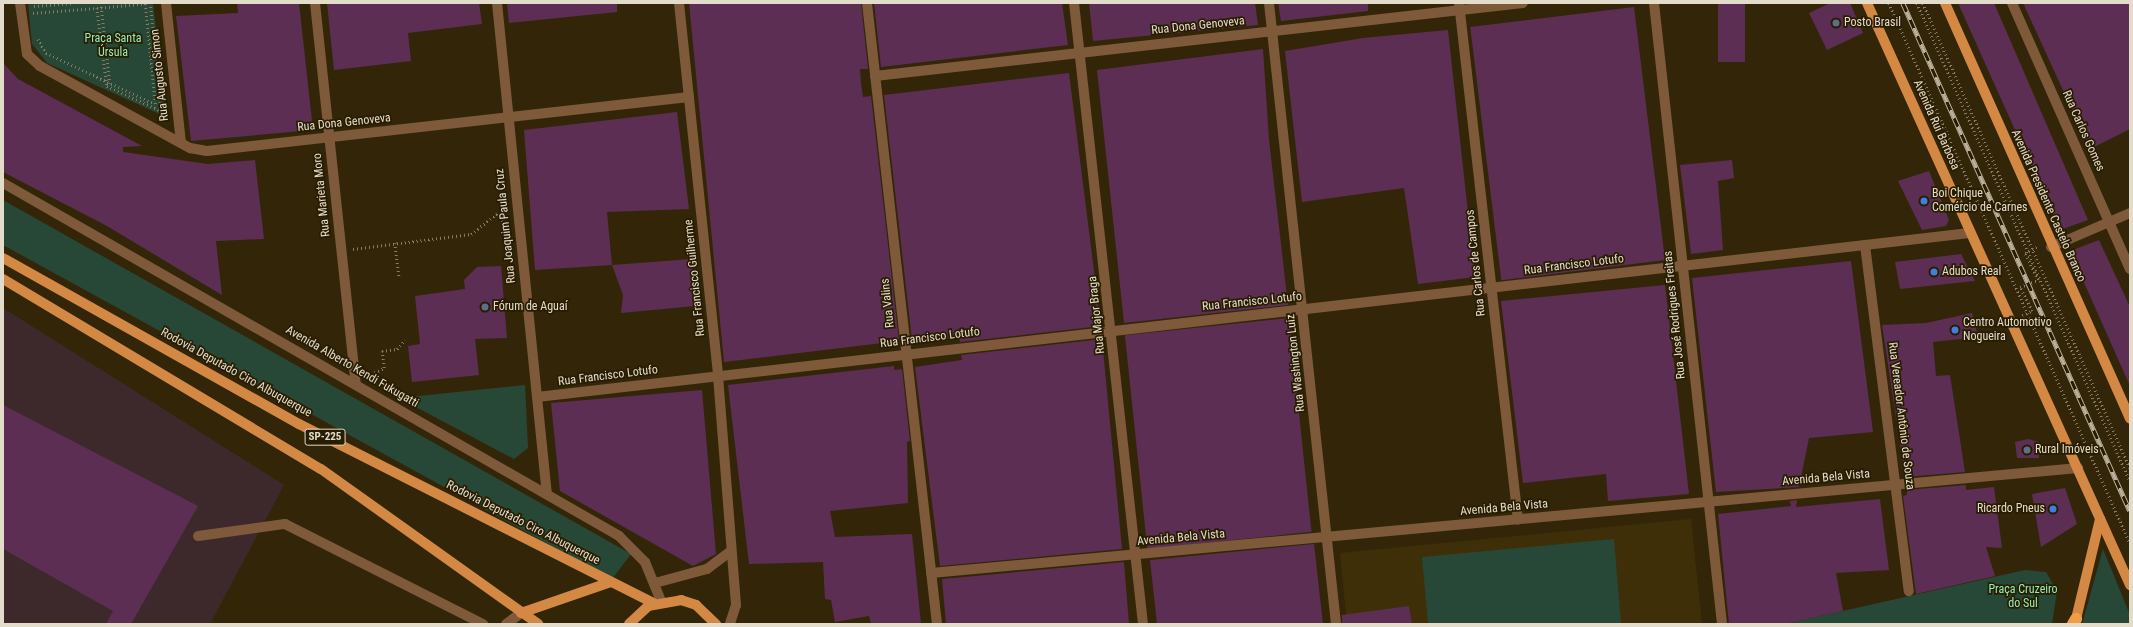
<!DOCTYPE html>
<html>
<head>
<meta charset="utf-8">
<style>
  body { margin:0 }
  #map { position:relative; width:2133px; height:627px; overflow:hidden; background:#332608; font-family:"Roboto Condensed",sans-serif }
  div>[style] { position:absolute }
  .industrial>* { inset:0; background:#3d292c }
  .built>* { inset:0; background:#3f2f08 }
  .green>* { inset:0; background:#274836 }
  .building>* { inset:0; background:#5c2e53; transform-origin:0 0 }
  .path>* { height:2.5px; margin-top:-1.25px; transform-origin:0; background:repeating-linear-gradient(90deg,#867c64 0 1px,transparent 0 4px) }
  .minor>* { height:10px; margin:-5px; padding:0 5px; transform-origin:5px; border-radius:5px; background:#7e5a3b }
  .major>* { height:10px; margin:-5px; padding:0 5px; transform-origin:5px; border-radius:5px; background:#d38944 }
  .highway>* { height:12px; margin:-6px; padding:0 6px; transform-origin:6px; border-radius:6px; background:#f49b46 }
  .rail>* { height:4.5px; margin-top:-2.25px; transform-origin:0; background:repeating-linear-gradient(90deg,#291d01 0 9px,#bbb19d 0 18px); box-sizing:border-box; border-block:1px solid #bbb19d }
  .dots>* { width:11px; height:11px; translate:-50% -50%; box-sizing:border-box; border:2px solid #291d01; border-radius:50% }
  span { translate:-50% -50%; white-space:nowrap; text-align:center; line-height:1.15; -webkit-text-stroke:3.5px #291d01; paint-order:stroke }
  .shield-label span { padding:1px 3px; background:#291d01; border:1px solid; border-radius:3px; -webkit-text-stroke-width:0 }
  .shield-label { font-size:11px; color:#e4dccb; font-weight:700 }
  .poi-label { font-size:12px; color:#e4dccb }
  .left { translate:0 -50%; text-align:left }
  .right { translate:-100% -50%; text-align:right }
  .street-label { font-size:12px; color:#e4dccb }
  .park-label { font-size:12px; color:#92edb9 }
  .frame { position:absolute; inset:0; border:4px solid #e4dccb; pointer-events:none }
</style>
</head>
<body>
<div id="map">
  <div class="industrial">
    <i style="clip-path:polygon(3px 308px,284px 485px,210px 624px,3px 624px)"></i>
  </div>
  <div class="built">
    <i style="clip-path:polygon(1691px 519px,1702px 624px,1347px 624px,1340px 553px)"></i>
  </div>
  <div class="green">
    <i style="clip-path:polygon(28px 3px,153px 3px,166px 117px,47px 63px,32px 44px)"></i>
    <i style="clip-path:polygon(3px 200px,631px 554px,612px 579px,3px 245px)"></i>
    <i style="clip-path:polygon(525px 385px,528px 448px,514px 459px,399px 398px)"></i>
    <i style="clip-path:polygon(1614px 539px,1621px 624px,1428px 624px,1422px 557px)"></i>
    <i style="clip-path:polygon(2103px 549px,2130px 615px,2130px 624px,2082px 624px)"></i>
    <i style="clip-path:polygon(2025px 570px,2046px 572px,2057px 591px,2052px 624px,1785px 624px)"></i>
  </div>
  <div class="building">
    <i style="clip-path:polygon(237px 3px,299px 3px,313px 130px,191px 141px,176px 16px,238px 13px)"></i>
    <i style="clip-path:polygon(327px 3px,479px 3px,482px 24px,408px 33px,411px 61px,334px 70px)"></i>
    <i style="clip-path:polygon(507px 3px,617px 3px,617px 12px,509px 23px)"></i>
    <i style="clip-path:polygon(689px 3px,861px 3px,868px 69px,860px 69px,861px 83px,863px 97px,871px 96px,899px 341px,724px 362px)"></i>
    <i style="clip-path:polygon(874px 3px,1062px 3px,1068px 45px,881px 67px)"></i>
    <i style="clip-path:polygon(1089px 3px,1255px 3px,1258px 25px,1093px 41px)"></i>
    <i style="clip-path:polygon(1278px 3px,1368px 3px,1368px 11px,1281px 21px)"></i>
    <i style="left:1718px;top:3px;width:27px;height:59px"></i>
    <i style="clip-path:polygon(1830px 3px,1850px 3px,1863px 33px,1827px 50px,1809px 13px)"></i>
    <i style="clip-path:polygon(1958px 3px,1994px 3px,2088px 220px,2060px 230px)"></i>
    <i style="clip-path:polygon(2023px 3px,2130px 3px,2130px 129px,2090px 149px)"></i>
    <i style="left:1634px;top:7px;width:255px;height:165px;rotate:83deg"></i>
    <i style="clip-path:polygon(1448px 30px,1475px 277px,1418px 284px,1404px 188px,1302px 202px,1285px 51px,1363px 38px)"></i>
    <i style="clip-path:polygon(1263px 49px,1269px 140px,1288px 305px,1124px 323px,1097px 70px)"></i>
    <i style="clip-path:polygon(3px 63px,18px 79px,142px 146px,123px 147px,123px 152px,208px 164px,255px 160px,264px 239px,216px 241px,222px 295px,107px 226px,3px 172px)"></i>
    <i style="clip-path:polygon(1069px 73px,1101px 326px,960px 342px,959px 338px,912px 340px,884px 95px)"></i>
    <i style="clip-path:polygon(677px 112px,689px 209px,607px 212px,612px 265px,535px 270px,524px 130px)"></i>
    <i style="clip-path:polygon(1732px 160px,1734px 178px,1718px 181px,1723px 250px,1691px 254px,1680px 165px)"></i>
    <i style="clip-path:polygon(1929px 171px,1949px 220px,1946px 226px,1922px 230px,1898px 181px)"></i>
    <i style="clip-path:polygon(2099px 240px,2130px 307px,2130px 386px,2070px 251px)"></i>
    <i style="clip-path:polygon(1961px 254px,1975px 281px,1900px 289px,1895px 262px)"></i>
    <i style="clip-path:polygon(692px 259px,695px 306px,621px 313px,623px 295px,612px 265px)"></i>
    <i style="clip-path:polygon(1851px 261px,1873px 432px,1809px 438px,1799px 487px,1716px 492px,1692px 278px)"></i>
    <i style="clip-path:polygon(501px 266px,507px 338px,475px 339px,479px 375px,412px 382px,408px 346px,420px 344px,415px 296px,465px 289px,464px 280px,477px 267px)"></i>
    <i style="clip-path:polygon(1665px 285px,1689px 494px,1608px 501px,1606px 474px,1523px 483px,1501px 301px)"></i>
    <i style="clip-path:polygon(1972px 313px,1978px 337px,1933px 342px,1936px 376px,1950px 375px,1965px 472px,1905px 477px,1882px 325px,1926px 323px)"></i>
    <i style="left:1289px;top:318px;width:215px;height:165px;rotate:84deg"></i>
    <i style="clip-path:polygon(1102px 339px,1122px 549px,940px 566px,915px 367px,962px 360px,961px 355px)"></i>
    <i style="clip-path:polygon(894px 366px,894px 370px,902px 369px,910px 441px,907px 442px,908px 503px,830px 511px,835px 537px,912px 534px,921px 624px,871px 624px,869px 616px,835px 622px,831px 600px,825px 599px,823px 562px,749px 564px,728px 385px)"></i>
    <i style="clip-path:polygon(702px 390px,716px 554px,693px 566px,560px 491px,551px 403px)"></i>
    <i style="clip-path:polygon(3px 405px,198px 506px,131px 624px,106px 624px,113px 611px,3px 549px)"></i>
    <i style="clip-path:polygon(2028px 439px,2039px 442px,2039px 458px,2017px 458px,2015px 442px)"></i>
    <i style="clip-path:polygon(1966px 485px,1966px 490px,1994px 487px,2002px 548px,1986px 547px,1995px 576px,1916px 594px,1903px 496px,1907px 495px,1907px 490px)"></i>
    <i style="clip-path:polygon(2065px 488px,2077px 524px,2041px 547px,2032px 494px)"></i>
    <i style="clip-path:polygon(1880px 499px,1889px 570px,1836px 573px,1843px 611px,1785px 624px,1729px 624px,1718px 514px,1791px 506px,1790px 501px,1797px 500px,1796px 507px)"></i>
    <i style="clip-path:polygon(1314px 544px,1323px 624px,1157px 624px,1150px 560px)"></i>
    <i style="clip-path:polygon(1124px 562px,1129px 624px,946px 624px,942px 579px)"></i>
    <i style="clip-path:polygon(1409px 606px,1412px 624px,1342px 624px,1342px 615px)"></i>
  </div>
  <div class="path">
    <i style="left:101px;top:3px;width:81px;rotate:83.6deg"></i>
    <i style="left:1889px;top:3px;width:591px;rotate:65.95deg"></i>
    <i style="left:1917px;top:3px;width:523px;rotate:65.98deg"></i>
    <i style="left:1923px;top:3px;width:509px;rotate:66deg"></i>
    <i style="left:34px;top:6px;width:40px;rotate:-4.3deg"></i>
    <i style="left:97px;top:8px;width:52px;rotate:-5.5deg"></i>
    <i style="left:33px;top:13px;width:64px;rotate:-4.5deg"></i>
    <i style="left:97px;top:8px;width:79px;rotate:82.7deg"></i>
    <i style="left:38px;top:39px;width:16px;rotate:60deg"></i>
    <i style="left:46px;top:53px;width:120px;rotate:25.1deg"></i>
    <i style="left:155px;top:104px;width:101px;rotate:-95.7deg"></i>
    <i style="left:107px;top:86px;width:60px;rotate:24.8deg"></i>
    <i style="left:161px;top:111px;width:109px;rotate:-95.8deg"></i>
    <i style="left:395px;top:243px;width:35px;rotate:83deg"></i>
    <i style="left:353px;top:249px;width:119px;rotate:-7.2deg"></i>
    <i style="left:471px;top:234px;width:33px;rotate:-38deg"></i>
    <i style="left:497px;top:214px;width:15px;rotate:53deg"></i>
    <i style="left:2022px;top:315px;width:11px;rotate:-22deg"></i>
    <i style="left:2032px;top:311px;width:27px;rotate:-117deg"></i>
    <i style="left:2020px;top:287px;width:19px;rotate:-21deg"></i>
    <i style="left:2038px;top:280px;width:30px;rotate:-116deg"></i>
    <i style="left:2025px;top:253px;width:16px;rotate:-27deg"></i>
    <i style="left:367px;top:376px;width:19px;rotate:-25deg"></i>
    <i style="left:384px;top:368px;width:17px;rotate:-97deg"></i>
    <i style="left:382px;top:351px;width:15px;rotate:-8deg"></i>
    <i style="left:397px;top:349px;width:12px;rotate:-48deg"></i>
  </div>
  <div class="minor">
    <i style="left:20px;top:3px;width:51px;rotate:82.2deg"></i>
    <i style="left:27px;top:54px;width:18px;rotate:43deg"></i>
    <i style="left:40px;top:66px;width:171px;rotate:28.7deg"></i>
    <i style="left:190px;top:148px;width:17px;rotate:10deg"></i>
    <i style="left:207px;top:151px;width:485px;rotate:-6.4deg"></i>
    <i style="left:166px;top:3px;width:141px;rotate:83.9deg"></i>
    <i style="left:315px;top:3px;width:384px;rotate:83.9deg"></i>
    <i style="left:497px;top:3px;width:494px;rotate:84.2deg"></i>
    <i style="left:679px;top:3px;width:375px;rotate:84deg"></i>
    <i style="left:718px;top:376px;width:230px;rotate:85.5deg"></i>
    <i style="left:736px;top:605px;width:20px;rotate:108deg"></i>
    <i style="left:867px;top:3px;width:625px;rotate:83.57deg"></i>
    <i style="left:1074px;top:3px;width:625px;rotate:83.66deg"></i>
    <i style="left:1269px;top:3px;width:625px;rotate:83.84deg"></i>
    <i style="left:1459px;top:3px;width:520px;rotate:83.49deg"></i>
    <i style="left:1654px;top:3px;width:625px;rotate:83.75deg"></i>
    <i style="left:2012px;top:3px;width:291px;rotate:66.1deg"></i>
    <i style="left:875px;top:76px;width:652px;rotate:-6.43deg"></i>
    <i style="left:3px;top:183px;width:710px;rotate:29.81deg"></i>
    <i style="left:619px;top:536px;width:37px;rotate:45deg"></i>
    <i style="left:645px;top:562px;width:42px;rotate:67.7deg"></i>
    <i style="left:1865px;top:245px;width:349px;rotate:82.8deg"></i>
    <i style="left:2051px;top:247px;width:86px;rotate:-23.3deg"></i>
    <i style="left:537px;top:397px;width:1442px;rotate:-6.53deg"></i>
    <i style="left:198px;top:536px;width:88px;rotate:-7.9deg"></i>
    <i style="left:285px;top:524px;width:222px;rotate:26.8deg"></i>
    <i style="left:931px;top:573px;width:1152px;rotate:-5.23deg"></i>
    <i style="left:655px;top:583px;width:54px;rotate:-15.1deg"></i>
    <i style="left:707px;top:569px;width:30px;rotate:-37deg"></i>
    <i style="left:506px;top:624px;width:19px;rotate:-36deg"></i>
  </div>
  <div class="major">
    <i style="left:1867px;top:3px;width:639px;rotate:65.68deg"></i>
    <i style="left:1945px;top:3px;width:455px;rotate:66deg"></i>
    <i style="left:3px;top:258px;width:339px;rotate:29.3deg"></i>
    <i style="left:299px;top:424px;width:397px;rotate:26.8deg"></i>
    <i style="left:3px;top:279px;width:370px;rotate:30.9deg"></i>
    <i style="left:321px;top:469px;width:267px;rotate:35.5deg"></i>
    <i style="left:521px;top:613px;width:95px;rotate:-19deg"></i>
    <i style="left:2076px;top:619px;width:103px;rotate:-76.5deg"></i>
    <i style="left:629px;top:624px;width:26px;rotate:-43deg"></i>
    <i style="left:648px;top:606px;width:34px;rotate:-10deg"></i>
    <i style="left:681px;top:600px;width:16px;rotate:18deg"></i>
    <i style="left:696px;top:605px;width:28px;rotate:44deg"></i>
  </div>
  <div class="highway">
    <i style="left:2073px;top:624px;width:6px;rotate:-59deg"></i>
  </div>
  <div class="rail">
    <i style="left:1903px;top:3px;width:556px;rotate:65.92deg"></i>
  </div>
  <div class="dots">
    <i style="left:1836px;top:23px;background:#5c6f8a"></i>
    <i style="left:1924px;top:201px;background:#3f7fe0"></i>
    <i style="left:1934px;top:272px;background:#3f7fe0"></i>
    <i style="left:485px;top:307px;background:#5c6f8a"></i>
    <i style="left:1955px;top:330px;background:#3f7fe0"></i>
    <i style="left:2027px;top:450px;background:#5c6f8a"></i>
    <i style="left:2053px;top:509px;background:#3f7fe0"></i>
  </div>
  <div class="shield-label">
    <span style="left:325px;top:437px">SP-225</span>
  </div>
  <div class="poi-label">
    <span class="left" style="left:1844px;top:23px">Posto Brasil</span>
    <span class="left" style="left:1932px;top:201px">Boi Chique<br>Comércio de Carnes</span>
    <span class="left" style="left:1942px;top:272px">Adubos Real</span>
    <span class="left" style="left:493px;top:307px">Fórum de Aguaí</span>
    <span class="left" style="left:1963px;top:330px">Centro Automotivo<br>Nogueira</span>
    <span class="left" style="left:2035px;top:450px">Rural Imóveis</span>
    <span class="right" style="left:2045px;top:509px">Ricardo Pneus</span>
  </div>
  <div class="street-label">
    <span style="left:1198px;top:26px;rotate:-6deg">Rua Dona Genoveva</span>
    <span style="left:160px;top:75px;rotate:-96deg">Rua Augusto Simon</span>
    <span style="left:344px;top:123px;rotate:-6deg">Rua Dona Genoveva</span>
    <span style="left:1936px;top:125px;rotate:66deg">Avenida Rui Barbosa</span>
    <span style="left:2083px;top:131px;rotate:66deg">Rua Carlos Gomes</span>
    <span style="left:322px;top:195px;rotate:-96deg">Rua Marieta Moro</span>
    <span style="left:2048px;top:206px;rotate:66deg">Avenida Presidente Castelo Branco</span>
    <span style="left:506px;top:226px;rotate:-96deg">Rua Joaquim Paula Cruz</span>
    <span style="left:1476px;top:263px;rotate:-96deg">Rua Carlos de Campos</span>
    <span style="left:1574px;top:265px;rotate:-7deg">Rua Francisco Lotufo</span>
    <span style="left:695px;top:278px;rotate:-96deg">Rua Francisco Guilherme</span>
    <span style="left:1252px;top:302px;rotate:-6deg">Rua Francisco Lotufo</span>
    <span style="left:888px;top:303px;rotate:-96deg">Rua Valins</span>
    <span style="left:1097px;top:315px;rotate:-96deg">Rua Major Braga</span>
    <span style="left:1675px;top:315px;rotate:-96deg">Rua José Rodrigues Freitas</span>
    <span style="left:930px;top:338px;rotate:-7deg">Rua Francisco Lotufo</span>
    <span style="left:1296px;top:363px;rotate:-96deg">Rua Washington Luiz</span>
    <span style="left:352px;top:367px;rotate:30deg">Avenida Alberto Kendi Fukugatti</span>
    <span style="left:236px;top:373px;rotate:29deg">Rodovia Deputado Ciro Albuquerque</span>
    <span style="left:608px;top:376px;rotate:-7deg">Rua Francisco Lotufo</span>
    <span style="left:1901px;top:416px;rotate:83deg">Rua Vereador Antônio de Souza</span>
    <span style="left:1826px;top:478px;rotate:-5deg">Avenida Bela Vista</span>
    <span style="left:1504px;top:508px;rotate:-5deg">Avenida Bela Vista</span>
    <span style="left:523px;top:523px;rotate:27deg">Rodovia Deputado Ciro Albuquerque</span>
    <span style="left:1181px;top:538px;rotate:-5deg">Avenida Bela Vista</span>
  </div>
  <div class="park-label">
    <span style="left:113px;top:46px">Praça Santa<br>Úrsula</span>
    <span style="left:2023px;top:597px">Praça Cruzeiro<br>do Sul</span>
  </div>
  <div class="frame"></div>
</div>
</body>
</html>
